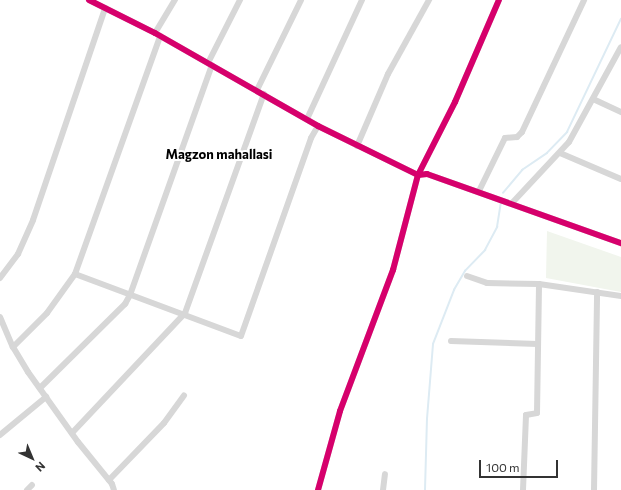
<!DOCTYPE html>
<html>
<head>
<meta charset="utf-8">
<style>
  body { margin:0 }
  #map { position:relative; width:621px; height:490px; overflow:hidden; background:#fff; font-family:Commissioner,sans-serif }
  div>[style] { position:absolute }
  .green>* { inset:0; background:#f1f5ed }
  .stream>* { height:1.5px; margin:-0.75px; padding:0 0.75px; transform-origin:0.75px; border-radius:0.75px; background:#ddebf3 }
  .minor>* { height:6px; margin:-3px; padding:0 3px; transform-origin:3px; border-radius:3px; background:#d7d7d7 }
  .cycleway>* { height:6px; margin:-3px; padding:0 3px; transform-origin:3px; border-radius:3px; background:#d6006c }
  span { translate:-50% -50%; white-space:nowrap; text-align:center; line-height:1.15; -webkit-text-stroke:4px #fff; paint-order:stroke }
  .neighbourhood-label { font-size:13px; color:#000; font-weight:700 }
  .north { position:absolute; left:12px; top:438px; width:40px; height:40px; -webkit-text-stroke:3px #fff; paint-order:stroke; rotate:136deg; font-size:11px; font-weight:700; line-height:16px; text-align:center; color:#333 }
  .north::after { content:''; display:block; margin:auto; width:14px; height:18px; background:#333; clip-path:polygon(50% 0,100% 100%,50% 72%,0 100%) }
  .scale { position:absolute; left:479px; top:460px; width:79px; height:18px; box-sizing:border-box; border:2px solid #333; border-top:0; padding-left:5px; font-size:12px; line-height:14px; white-space:nowrap; color:#333; -webkit-text-stroke:3px #fff; paint-order:stroke }
</style>
</head>
<body>
<div id="map">
  <div class="green">
    <i style="clip-path:polygon(547px 231px,621px 257px,621px 292px,546px 278px)"></i>
  </div>
  <div class="stream">
    <i style="left:503px;top:193px;width:30px;rotate:-50deg"></i>
    <i style="left:522px;top:170px;width:30px;rotate:-34deg"></i>
    <i style="left:547px;top:153px;width:29px;rotate:-46deg"></i>
    <i style="left:567px;top:132px;width:125px;rotate:-64.5deg"></i>
    <i style="left:425px;top:490px;width:71px;rotate:-88.4deg"></i>
    <i style="left:427px;top:419px;width:75px;rotate:-85.4deg"></i>
    <i style="left:433px;top:344px;width:58px;rotate:-68.7deg"></i>
    <i style="left:454px;top:290px;width:22px;rotate:-60deg"></i>
    <i style="left:465px;top:271px;width:29px;rotate:-46deg"></i>
    <i style="left:485px;top:250px;width:26px;rotate:-62deg"></i>
    <i style="left:497px;top:227px;width:24px;rotate:-81deg"></i>
  </div>
  <div class="minor">
    <i style="left:89px;top:0;width:74px;rotate:26.6deg"></i>
    <i style="left:155px;top:33px;width:188px;rotate:29.7deg"></i>
    <i style="left:318px;top:126px;width:111px;rotate:26.1deg"></i>
    <i style="left:418px;top:175px;width:9px;rotate:-6deg"></i>
    <i style="left:427px;top:174px;width:206px;rotate:19.6deg"></i>
    <i style="left:155px;top:33px;width:39px;rotate:-59deg"></i>
    <i style="left:208px;top:63px;width:71px;rotate:-63.1deg"></i>
    <i style="left:257px;top:90px;width:100px;rotate:-63.9deg"></i>
    <i style="left:593px;top:99px;width:31px;rotate:25deg"></i>
    <i style="left:307px;top:119px;width:131px;rotate:-65.2deg"></i>
    <i style="left:357px;top:146px;width:78px;rotate:-66.7deg"></i>
    <i style="left:388px;top:74px;width:85px;rotate:-61deg"></i>
    <i style="left:560px;top:153px;width:66px;rotate:23.1deg"></i>
    <i style="left:479px;top:191px;width:59px;rotate:-63.9deg"></i>
    <i style="left:505px;top:138px;width:12px;rotate:-5deg"></i>
    <i style="left:517px;top:137px;width:7px;rotate:-45deg"></i>
    <i style="left:522px;top:132px;width:146px;rotate:-64.8deg"></i>
    <i style="left:513px;top:202px;width:82px;rotate:-47deg"></i>
    <i style="left:569px;top:142px;width:108px;rotate:-61.3deg"></i>
    <i style="left:75px;top:274px;width:177px;rotate:20.5deg"></i>
    <i style="left:241px;top:336px;width:210px;rotate:-70.5deg"></i>
    <i style="left:311px;top:138px;width:14px;rotate:-60deg"></i>
    <i style="left:467px;top:276px;width:21px;rotate:19deg"></i>
    <i style="left:487px;top:283px;width:52px;rotate:1.1deg"></i>
    <i style="left:539px;top:284px;width:83px;rotate:8.3deg"></i>
    <i style="left:0;top:278px;width:30px;rotate:-53deg"></i>
    <i style="left:18px;top:254px;width:37px;rotate:-66deg"></i>
    <i style="left:33px;top:220px;width:224px;rotate:-71.2deg"></i>
    <i style="left:0;top:317px;width:33px;rotate:67deg"></i>
    <i style="left:13px;top:347px;width:29px;rotate:59deg"></i>
    <i style="left:28px;top:372px;width:86px;rotate:54.5deg"></i>
    <i style="left:78px;top:442px;width:54px;rotate:51deg"></i>
    <i style="left:112px;top:484px;width:6px;rotate:72deg"></i>
    <i style="left:451px;top:341px;width:87px;rotate:2deg"></i>
    <i style="left:13px;top:347px;width:48px;rotate:-45deg"></i>
    <i style="left:47px;top:313px;width:48px;rotate:-54.3deg"></i>
    <i style="left:75px;top:274px;width:253px;rotate:-70.3deg"></i>
    <i style="left:40px;top:388px;width:120px;rotate:-44.7deg"></i>
    <i style="left:125px;top:304px;width:10px;rotate:-61deg"></i>
    <i style="left:130px;top:295px;width:244px;rotate:-70.4deg"></i>
    <i style="left:72px;top:433px;width:165px;rotate:-46.7deg"></i>
    <i style="left:185px;top:313px;width:233px;rotate:-70.2deg"></i>
    <i style="left:0;top:435px;width:60px;rotate:-39.6deg"></i>
    <i style="left:109px;top:480px;width:79px;rotate:-46deg"></i>
    <i style="left:164px;top:423px;width:34px;rotate:-54deg"></i>
    <i style="left:27px;top:490px;width:7px;rotate:-45deg"></i>
    <i style="left:318px;top:490px;width:82px;rotate:-74.4deg"></i>
    <i style="left:340px;top:411px;width:151px;rotate:-69.4deg"></i>
    <i style="left:393px;top:270px;width:98px;rotate:-75.3deg"></i>
    <i style="left:418px;top:175px;width:82px;rotate:-63.1deg"></i>
    <i style="left:455px;top:102px;width:111px;rotate:-66.7deg"></i>
    <i style="left:383px;top:490px;width:16px;rotate:-83deg"></i>
    <i style="left:523px;top:490px;width:75px;rotate:-87.7deg"></i>
    <i style="left:526px;top:415px;width:11px;rotate:-10deg"></i>
    <i style="left:537px;top:413px;width:129px;rotate:-89.1deg"></i>
    <i style="left:594px;top:490px;width:198px;rotate:-89.1deg"></i>
  </div>
  <div class="cycleway">
    <i style="left:89px;top:0;width:74px;rotate:26.6deg"></i>
    <i style="left:155px;top:33px;width:188px;rotate:29.7deg"></i>
    <i style="left:318px;top:126px;width:111px;rotate:26.1deg"></i>
    <i style="left:418px;top:175px;width:9px;rotate:-6deg"></i>
    <i style="left:427px;top:174px;width:206px;rotate:19.6deg"></i>
    <i style="left:318px;top:490px;width:82px;rotate:-74.4deg"></i>
    <i style="left:340px;top:411px;width:151px;rotate:-69.4deg"></i>
    <i style="left:393px;top:270px;width:98px;rotate:-75.3deg"></i>
    <i style="left:418px;top:175px;width:82px;rotate:-63.1deg"></i>
    <i style="left:455px;top:102px;width:111px;rotate:-66.7deg"></i>
  </div>
  <div class="neighbourhood-label">
    <span style="left:219px;top:154px">Magzon mahallasi</span>
  </div>
  <div class="north">N</div>
  <div class="scale">100 m</div>
</div>
</body>
</html>
